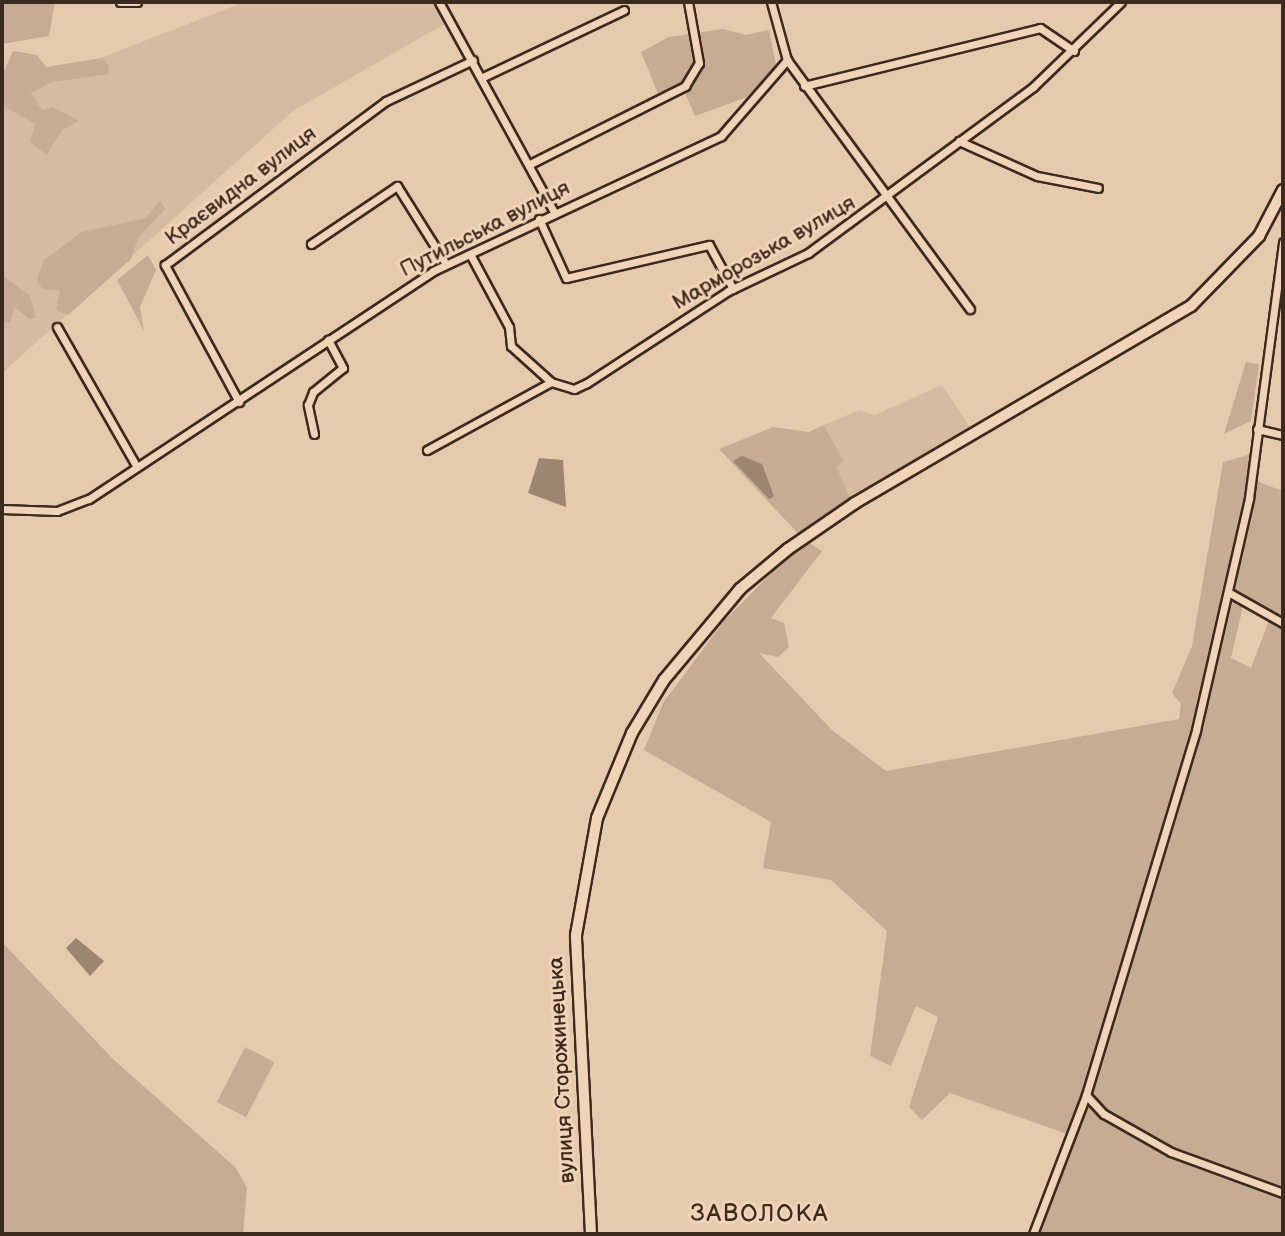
<!DOCTYPE html>
<html>
<head>
<meta charset="utf-8">
<style>
  body { margin:0 }
  #map { position:relative; width:1285px; height:1236px; overflow:hidden; background:#e6caae; font-family:"Balsamiq Sans",sans-serif }
  div>[style] { position:absolute }
  .built>* { inset:0; background:#d6bba0 }
  .green>* { inset:0; background:#c6ac93; transform-origin:0 0 }
  .water>* { inset:0; background:#9d8671 }
  .roads { filter:drop-shadow(2px 0 #3b2a1e) drop-shadow(-2px 0 #3b2a1e) drop-shadow(0 2px #3b2a1e) drop-shadow(0 -2px #3b2a1e) }
  .street>* { height:7px; margin:-3.5px; padding:0 3.5px; transform-origin:3.5px; border-radius:3.5px; background:#f1d4b7 }
  .primary>* { height:10px; margin:-5px; padding:0 5px; transform-origin:5px; border-radius:5px; background:#f1d4b7 }
  span { translate:-50% -50%; white-space:nowrap; text-align:center; line-height:1.15; -webkit-text-stroke:6px #f1d4b7; paint-order:stroke }
  .street-label { font-size:21px; color:#3b2a1e }
  .quarter-label { font-size:24px; color:#3b2a1e; letter-spacing:2px }
  .frame { position:absolute; inset:0; border:4px solid #3b2a1e; pointer-events:none }
</style>
</head>
<body>
<div id="map">
  <div class="built">
    <i style="clip-path:polygon(244px 2px,436px 2px,446px 23px,293px 111px,2px 373px,2px 84px,81px 74px,101px 58px)"></i>
    <i style="clip-path:polygon(942px 385px,974px 433px,853px 504px,836px 466px,843px 462px,824px 425px,859px 410px,875px 415px)"></i>
  </div>
  <div class="green">
    <i style="clip-path:polygon(2px 2px,55px 2px,49px 36px,2px 44px)"></i>
    <i style="clip-path:polygon(723px 29px,746px 35px,769px 30px,776px 64px,753px 95px,695px 116px,684px 91px,659px 96px,641px 52px,669px 37px)"></i>
    <i style="clip-path:polygon(13px 51px,37px 55px,46px 67px,102px 58px,109px 66px,109px 74px,52px 82px,31px 93px,42px 110px,53px 107px,79px 121px,62px 130px,47px 155px,30px 142px,35px 124px,2px 105px,2px 76px)"></i>
    <i style="clip-path:polygon(160px 200px,165px 209px,138px 238px,131px 259px,68px 315px,56px 310px,60px 291px,42px 289px,37px 279px,43px 261px,82px 232px,146px 218px)"></i>
    <i style="clip-path:polygon(148px 255px,156px 270px,140px 307px,144px 331px,117px 280px)"></i>
    <i style="clip-path:polygon(2px 275px,30px 296px,36px 317px,29px 319px,14px 306px,11px 322px,2px 324px)"></i>
    <i style="clip-path:polygon(1246px 362px,1259px 364px,1251px 421px,1224px 434px)"></i>
    <i style="clip-path:polygon(evenodd,824px 425px,844px 462px,836px 466px,853px 504px,805px 540px,822px 551px,771px 618px,784px 623px,789px 647px,778px 657px,759px 653px,832px 730px,886px 771px,1179px 719px,1181px 704px,1172px 693px,1192px 646px,1223px 462px,1248px 455px,1260px 435px,1256px 481px,1283px 491px,1283px 1234px,1036px 1234px,1070px 1135px,950px 1093px,922px 1120px,909px 1107px,938px 1017px,916px 1006px,891px 1066px,870px 1056px,887px 931px,831px 880px,763px 868px,771px 822px,644px 750px,663px 703px,724px 621px,804px 540px,719px 449px,773px 427px,809px 432px,824px 425px,1243px 606px,1270px 618px,1251px 668px,1231px 658px,1243px 606px)"></i>
    <i style="clip-path:polygon(2px 942px,114px 1060px,236px 1168px,247px 1188px,243px 1234px,2px 1234px)"></i>
    <i style="left:245px;top:1047px;width:33px;height:62px;rotate:27deg"></i>
  </div>
  <div class="water">
    <i style="clip-path:polygon(742px 456px,762px 464px,774px 496px,769px 499px,733px 461px)"></i>
    <i style="clip-path:polygon(539px 458px,563px 460px,566px 507px,528px 493px)"></i>
    <i style="clip-path:polygon(76px 938px,104px 961px,90px 976px,66px 948px)"></i>
  </div>
  <div class="roads">
    <div class="street">
      <i style="left:120px;top:2px;width:17px"></i>
      <i style="left:439px;top:2px;width:239px;rotate:61.3deg"></i>
      <i style="left:771px;top:2px;width:60px;rotate:74.6deg"></i>
      <i style="left:483px;top:77px;width:156px;rotate:-25.4deg"></i>
      <i style="left:804px;top:86px;width:243px;rotate:-13.8deg"></i>
      <i style="left:1040px;top:28px;width:41px;rotate:34.1deg"></i>
      <i style="left:959px;top:141px;width:85px;rotate:24.2deg"></i>
      <i style="left:1037px;top:176px;width:62px;rotate:11.1deg"></i>
      <i style="left:530px;top:164px;width:174px;rotate:-26.7deg"></i>
      <i style="left:685px;top:86px;width:27px;rotate:-59deg"></i>
      <i style="left:699px;top:63px;width:62px;rotate:-100.2deg"></i>
      <i style="left:539px;top:219px;width:65px;rotate:65.4deg"></i>
      <i style="left:566px;top:278px;width:147px;rotate:-13deg"></i>
      <i style="left:709px;top:245px;width:50px;rotate:61.4deg"></i>
      <i style="left:311px;top:244px;width:104px;rotate:-34deg"></i>
      <i style="left:397px;top:186px;width:92px;rotate:57.9deg"></i>
      <i style="left:470px;top:254px;width:83px;rotate:61.9deg"></i>
      <i style="left:509px;top:327px;width:19px;rotate:84deg"></i>
      <i style="left:511px;top:346px;width:54px;rotate:42deg"></i>
      <i style="left:57px;top:327px;width:161px;rotate:60.3deg"></i>
      <i style="left:239px;top:402px;width:156px;rotate:-118.4deg"></i>
      <i style="left:165px;top:265px;width:275px;rotate:-36.6deg"></i>
      <i style="left:386px;top:101px;width:96px;rotate:-25.2deg"></i>
      <i style="left:1257px;top:429px;width:27px;rotate:13deg"></i>
      <i style="left:314px;top:434px;width:30px;rotate:-102deg"></i>
      <i style="left:308px;top:405px;width:14px;rotate:-69deg"></i>
      <i style="left:313px;top:392px;width:38px;rotate:-39deg"></i>
      <i style="left:343px;top:368px;width:32px;rotate:-118deg"></i>
      <i style="left:427px;top:450px;width:141px;rotate:-28.7deg"></i>
      <i style="left:551px;top:382px;width:24px;rotate:17deg"></i>
      <i style="left:574px;top:389px;width:14px;rotate:-25deg"></i>
      <i style="left:587px;top:383px;width:168px;rotate:-33.1deg"></i>
      <i style="left:728px;top:291px;width:89px;rotate:-25.4deg"></i>
      <i style="left:808px;top:253px;width:280px;rotate:-36.4deg"></i>
      <i style="left:1033px;top:87px;width:122px;rotate:-44deg"></i>
      <i style="left:2px;top:509px;width:55px;rotate:2.1deg"></i>
      <i style="left:57px;top:511px;width:34px;rotate:-21deg"></i>
      <i style="left:89px;top:499px;width:413px;rotate:-33.5deg"></i>
      <i style="left:433px;top:271px;width:318px;rotate:-25.1deg"></i>
      <i style="left:721px;top:136px;width:101px;rotate:-49deg"></i>
      <i style="left:787px;top:60px;width:309px;rotate:53.7deg"></i>
      <i style="left:1228px;top:592px;width:63px;rotate:29.4deg"></i>
      <i style="left:1086px;top:1095px;width:26px;rotate:47deg"></i>
      <i style="left:1104px;top:1114px;width:77px;rotate:29.6deg"></i>
      <i style="left:1171px;top:1152px;width:119px;rotate:20.1deg"></i>
      <i style="left:1033px;top:1234px;width:149px;rotate:-69.1deg"></i>
      <i style="left:1086px;top:1095px;width:381px;rotate:-73.2deg"></i>
      <i style="left:1196px;top:730px;width:238px;rotate:-77.1deg"></i>
      <i style="left:1249px;top:498px;width:258px;rotate:-82.4deg"></i>
    </div>
    <div class="primary">
      <i style="left:591px;top:1234px;width:299px;rotate:-92.9deg"></i>
      <i style="left:576px;top:935px;width:119px;rotate:-79.8deg"></i>
      <i style="left:597px;top:818px;width:92px;rotate:-67.6deg"></i>
      <i style="left:632px;top:733px;width:62px;rotate:-58.9deg"></i>
      <i style="left:664px;top:680px;width:119px;rotate:-50.1deg"></i>
      <i style="left:740px;top:589px;width:62px;rotate:-39.8deg"></i>
      <i style="left:788px;top:549px;width:81px;rotate:-34.5deg"></i>
      <i style="left:855px;top:503px;width:389px;rotate:-30.4deg"></i>
      <i style="left:1191px;top:306px;width:98px;rotate:-45.8deg"></i>
      <i style="left:1259px;top:236px;width:52px;rotate:-62.4deg"></i>
    </div>
  </div>
  <div class="street-label">
    <span style="left:241px;top:186px;rotate:-37deg">Краєвидна вулиця</span>
    <span style="left:485px;top:229px;rotate:-27deg">Путильська вулиця</span>
    <span style="left:764px;top:253px;rotate:-30deg">Марморозька вулиця</span>
    <span style="left:562px;top:1070px;rotate:-93deg">вулиця Сторожинецька</span>
  </div>
  <div class="quarter-label">
    <span style="left:760px;top:1214px">ЗАВОЛОКА</span>
  </div>
  <div class="frame"></div>
</div>
</body>
</html>
